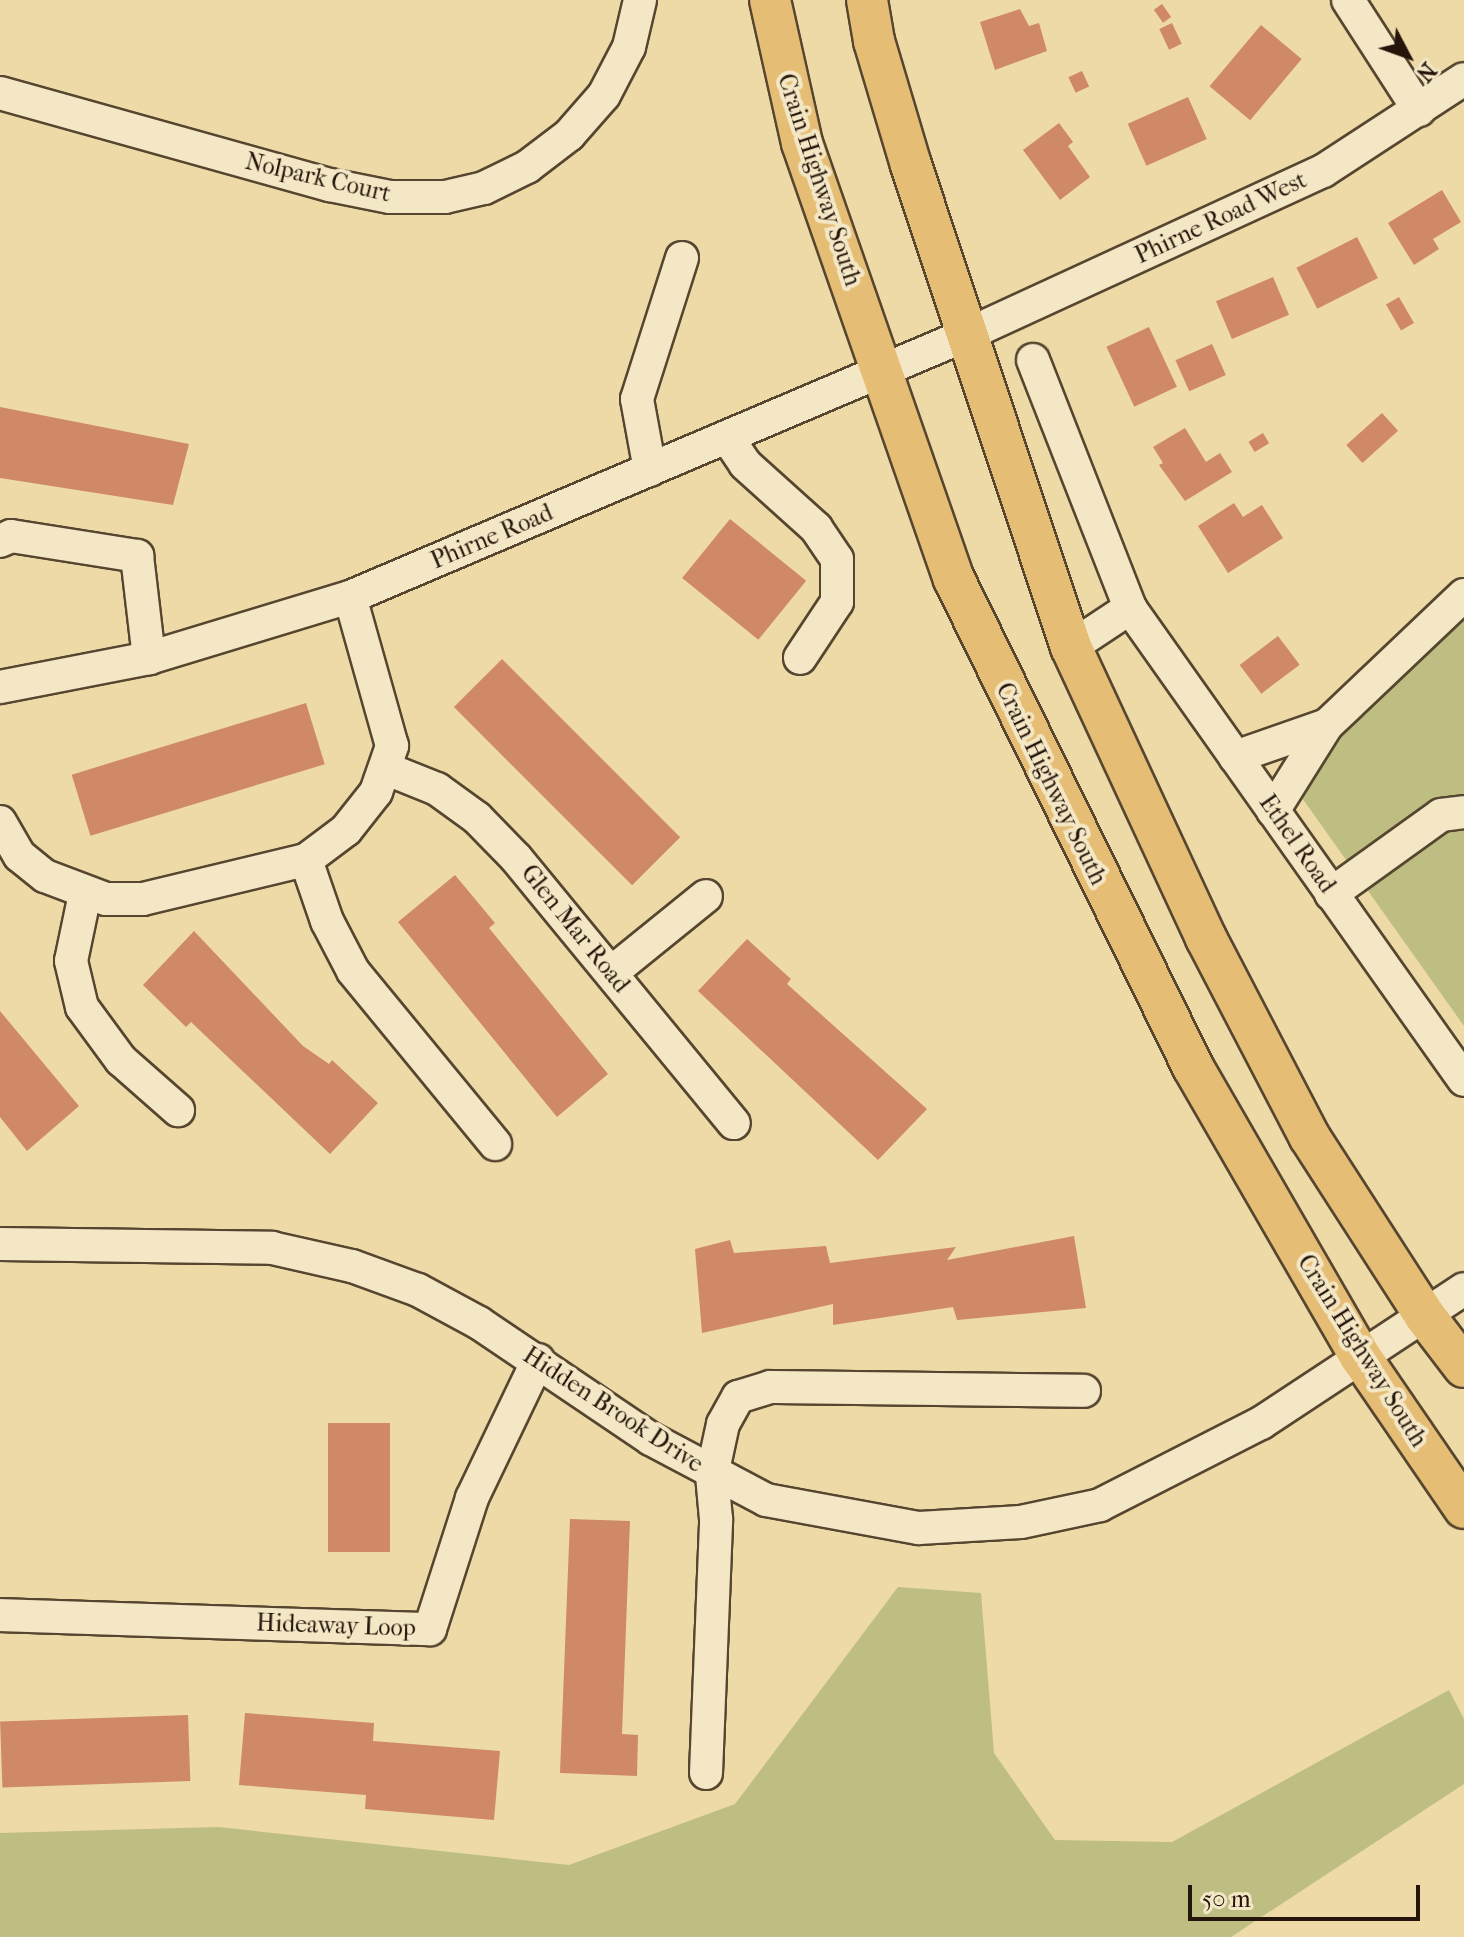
<!DOCTYPE html>
<html>
<head>
<meta charset="utf-8">
<style>
  body { margin:0 }
  #map { position:relative; width:1464px; height:1937px; overflow:hidden; background:#eddaa7; font-family:"IM FELL French Canon",serif }
  div>[style] { position:absolute }
  .green>* { inset:0; background:#bebe83 }
  .building>* { inset:0; background:#cf8966; transform-origin:0 0 }
  .roads { filter:drop-shadow(2px 0 #564630) drop-shadow(-2px 0 #564630) drop-shadow(0 2px #564630) drop-shadow(0 -2px #564630) }
  .minor>* { height:32px; margin:-16px; padding:0 16px; transform-origin:16px; border-radius:16px; background:#f3e7c6 }
  .major>* { height:40px; margin:-20px; padding:0 20px; transform-origin:20px; border-radius:20px; background:#e6bd74 }
  span { translate:-50% -50%; white-space:nowrap; text-align:center; line-height:1.15; -webkit-text-stroke:8px #f3e7c6; paint-order:stroke }
  .street-label { font-size:24px; color:#241409 }
  .north { position:absolute; left:1368px; top:16px; width:80px; height:80px; -webkit-text-stroke:6px #f3e7c6; paint-order:stroke; rotate:131deg; font-size:22px; font-weight:700; line-height:32px; text-align:center; color:#241409 }
  .north::after { content:''; display:block; margin:auto; width:28px; height:36px; background:#241409; clip-path:polygon(50% 0,100% 100%,50% 72%,0 100%) }
  .scale { position:absolute; left:1188px; top:1885px; width:232px; height:36px; box-sizing:border-box; border:4px solid #241409; border-top:0; padding-left:10px; font-size:24px; line-height:28px; white-space:nowrap; color:#241409; -webkit-text-stroke:6px #f3e7c6; paint-order:stroke }
</style>
</head>
<body>
<div id="map">
  <div class="green">
    <i style="clip-path:polygon(1464px 597px,1464px 1026px,1290px 781px)"></i>
    <i style="clip-path:polygon(898px 1587px,981px 1593px,994px 1753px,1055px 1840px,1172px 1842px,1449px 1690px,1464px 1719px,1464px 1784px,1231px 1937px,0 1937px,0 1833px,218px 1827px,569px 1865px,735px 1804px)"></i>
  </div>
  <div class="building">
    <i style="left:1162px;top:4px;width:16px;height:10px;rotate:55deg"></i>
    <i style="clip-path:polygon(1020px 9px,1029px 26px,1039px 23px,1047px 51px,995px 70px,980px 22px)"></i>
    <i style="left:1172px;top:23px;width:23px;height:14px;rotate:65deg"></i>
    <i style="left:1261px;top:25px;width:53px;height:80px;rotate:40deg"></i>
    <i style="left:1082px;top:71px;width:17px;height:15px;rotate:65deg"></i>
    <i style="left:1188px;top:97px;width:46px;height:66px;rotate:66deg"></i>
    <i style="clip-path:polygon(1059px 123px,1073px 142px,1068px 146px,1090px 177px,1060px 200px,1023px 150px)"></i>
    <i style="clip-path:polygon(1442px 190px,1461px 222px,1433px 239px,1439px 249px,1414px 265px,1388px 223px)"></i>
    <i style="left:1357px;top:237px;width:46px;height:68px;rotate:63deg"></i>
    <i style="left:1273px;top:277px;width:41px;height:62px;rotate:67deg"></i>
    <i style="left:1399px;top:297px;width:30px;height:15px;rotate:60deg"></i>
    <i style="left:1149px;top:327px;width:66px;height:47px;rotate:65deg"></i>
    <i style="left:1212px;top:344px;width:34px;height:40px;rotate:66deg"></i>
    <i style="clip-path:polygon(0 407px,189px 444px,173px 505px,0 478px)"></i>
    <i style="left:1382px;top:413px;width:24px;height:48px;rotate:48deg"></i>
    <i style="clip-path:polygon(1185px 428px,1206px 462px,1220px 453px,1232px 472px,1185px 501px,1159px 465px,1163px 463px,1153px 447px)"></i>
    <i style="left:1263px;top:433px;width:12px;height:17px;rotate:59deg"></i>
    <i style="clip-path:polygon(1234px 503px,1243px 517px,1262px 505px,1283px 538px,1228px 573px,1198px 526px)"></i>
    <i style="left:730px;top:519px;width:98px;height:76px;rotate:39deg"></i>
    <i style="left:1278px;top:636px;width:36px;height:48px;rotate:53deg"></i>
    <i style="left:502px;top:659px;width:252px;height:68px;rotate:45deg"></i>
    <i style="left:306px;top:703px;width:64px;height:245px;rotate:73deg"></i>
    <i style="clip-path:polygon(455px 875px,495px 923px,489px 928px,608px 1074px,557px 1117px,398px 922px)"></i>
    <i style="clip-path:polygon(194px 931px,303px 1046px,329px 1064px,332px 1060px,378px 1103px,330px 1154px,191px 1022px,186px 1027px,143px 985px)"></i>
    <i style="clip-path:polygon(747px 939px,791px 979px,787px 984px,927px 1109px,878px 1160px,698px 991px)"></i>
    <i style="clip-path:polygon(0 1011px,79px 1106px,27px 1151px,0 1117px)"></i>
    <i style="clip-path:polygon(1074px 1236px,1086px 1308px,957px 1320px,953px 1307px,833px 1325px,833px 1304px,702px 1333px,695px 1249px,730px 1240px,734px 1253px,826px 1246px,830px 1263px,956px 1247px,947px 1260px)"></i>
    <i style="left:328px;top:1423px;width:62px;height:129px"></i>
    <i style="clip-path:polygon(570px 1519px,630px 1521px,622px 1734px,638px 1735px,637px 1776px,560px 1773px)"></i>
    <i style="clip-path:polygon(245px 1713px,374px 1723px,373px 1741px,500px 1751px,494px 1820px,365px 1809px,366px 1795px,239px 1785px)"></i>
    <i style="left:188px;top:1715px;width:66px;height:188px;rotate:88deg"></i>
  </div>
  <div class="roads">
    <div class="minor">
      <i style="left:1348px;top:0;width:131px;rotate:57.2deg"></i>
      <i style="left:0;top:93px;width:343px;rotate:15.6deg"></i>
      <i style="left:330px;top:185px;width:61px;rotate:11.3deg"></i>
      <i style="left:390px;top:197px;width:55px"></i>
      <i style="left:445px;top:197px;width:40px;rotate:-13deg"></i>
      <i style="left:484px;top:188px;width:48px;rotate:-26deg"></i>
      <i style="left:527px;top:167px;width:53px;rotate:-37.3deg"></i>
      <i style="left:569px;top:135px;width:53px;rotate:-48.8deg"></i>
      <i style="left:604px;top:95px;width:54px;rotate:-62.5deg"></i>
      <i style="left:629px;top:47px;width:48px;rotate:-76.8deg"></i>
      <i style="left:1033px;top:360px;width:266px;rotate:68.6deg"></i>
      <i style="left:1130px;top:608px;width:578px;rotate:54.72deg"></i>
      <i style="left:727px;top:437px;width:32px;rotate:56deg"></i>
      <i style="left:745px;top:464px;width:96px;rotate:42deg"></i>
      <i style="left:816px;top:528px;width:37px;rotate:56deg"></i>
      <i style="left:837px;top:559px;width:43px;rotate:90deg"></i>
      <i style="left:837px;top:602px;width:67px;rotate:123.5deg"></i>
      <i style="left:650px;top:470px;width:72px;rotate:-100.4deg"></i>
      <i style="left:637px;top:399px;width:148px;rotate:-72.3deg"></i>
      <i style="left:0;top:541px;width:12px;rotate:-24deg"></i>
      <i style="left:11px;top:536px;width:128px;rotate:9deg"></i>
      <i style="left:137px;top:556px;width:103px;rotate:83.3deg"></i>
      <i style="left:1071px;top:647px;width:71px;rotate:-33.5deg"></i>
      <i style="left:0;top:687px;width:152px;rotate:-11deg"></i>
      <i style="left:149px;top:658px;width:210px;rotate:-16.9deg"></i>
      <i style="left:350px;top:597px;width:669px;rotate:-23.04deg"></i>
      <i style="left:966px;top:335px;width:393px;rotate:-24.7deg"></i>
      <i style="left:1323px;top:171px;width:168px;rotate:-33.1deg"></i>
      <i style="left:1235px;top:757px;width:97px;rotate:-19.2deg"></i>
      <i style="left:387px;top:769px;width:54px;rotate:21.8deg"></i>
      <i style="left:437px;top:789px;width:49px;rotate:35.9deg"></i>
      <i style="left:477px;top:818px;width:56px;rotate:45.7deg"></i>
      <i style="left:516px;top:858px;width:343px;rotate:50.6deg"></i>
      <i style="left:1273px;top:811px;width:102px;rotate:-57.9deg"></i>
      <i style="left:1327px;top:725px;width:189px;rotate:-43.5deg"></i>
      <i style="left:0;top:822px;width:39px;rotate:60deg"></i>
      <i style="left:20px;top:856px;width:32px;rotate:39deg"></i>
      <i style="left:45px;top:876px;width:65px;rotate:20.7deg"></i>
      <i style="left:106px;top:899px;width:37px"></i>
      <i style="left:143px;top:899px;width:168px;rotate:-13.5deg"></i>
      <i style="left:306px;top:860px;width:50px;rotate:-36.9deg"></i>
      <i style="left:346px;top:830px;width:48px;rotate:-51.7deg"></i>
      <i style="left:376px;top:792px;width:49px;rotate:-70.8deg"></i>
      <i style="left:392px;top:746px;width:155px;rotate:-105.7deg"></i>
      <i style="left:306px;top:860px;width:65px;rotate:71deg"></i>
      <i style="left:327px;top:921px;width:56px;rotate:62.5deg"></i>
      <i style="left:353px;top:971px;width:224px;rotate:50.6deg"></i>
      <i style="left:85px;top:894px;width:68px;rotate:101.8deg"></i>
      <i style="left:71px;top:961px;width:47px;rotate:76.6deg"></i>
      <i style="left:82px;top:1007px;width:66px;rotate:53.7deg"></i>
      <i style="left:121px;top:1060px;width:76px;rotate:41.3deg"></i>
      <i style="left:1331px;top:894px;width:135px;rotate:-35.7deg"></i>
      <i style="left:1441px;top:815px;width:23px;rotate:-7deg"></i>
      <i style="left:611px;top:973px;width:122px;rotate:-39deg"></i>
      <i style="left:0;top:1244px;width:272px;rotate:0.8deg"></i>
      <i style="left:272px;top:1248px;width:82px;rotate:12.7deg"></i>
      <i style="left:352px;top:1266px;width:70px;rotate:20deg"></i>
      <i style="left:418px;top:1290px;width:69px;rotate:28.4deg"></i>
      <i style="left:479px;top:1323px;width:207px;rotate:34deg"></i>
      <i style="left:651px;top:1439px;width:130px;rotate:27.9deg"></i>
      <i style="left:766px;top:1500px;width:156px;rotate:10.4deg"></i>
      <i style="left:919px;top:1528px;width:102px;rotate:-3.4deg"></i>
      <i style="left:1021px;top:1522px;width:81px;rotate:-12.1deg"></i>
      <i style="left:1100px;top:1505px;width:181px;rotate:-27deg"></i>
      <i style="left:1261px;top:1423px;width:243px;rotate:-33.4deg"></i>
      <i style="left:0;top:1615px;width:430px;rotate:1.9deg"></i>
      <i style="left:430px;top:1629px;width:138px;rotate:-72.2deg"></i>
      <i style="left:472px;top:1498px;width:153px;rotate:-64.4deg"></i>
      <i style="left:706px;top:1773px;width:254px;rotate:-87.7deg"></i>
      <i style="left:716px;top:1519px;width:44px;rotate:-95.2deg"></i>
      <i style="left:712px;top:1475px;width:52px;rotate:-77.8deg"></i>
      <i style="left:723px;top:1424px;width:31px;rotate:-61deg"></i>
      <i style="left:738px;top:1397px;width:34px;rotate:-17deg"></i>
      <i style="left:770px;top:1387px;width:314px;rotate:0.7deg"></i>
    </div>
    <div class="major">
      <i style="left:770px;top:0;width:147px;rotate:77.4deg"></i>
      <i style="left:802px;top:143px;width:462px;rotate:70.8deg"></i>
      <i style="left:954px;top:579px;width:543px;rotate:63.91deg"></i>
      <i style="left:1193px;top:1067px;width:334px;rotate:60deg"></i>
      <i style="left:1360px;top:1356px;width:184px;rotate:55.6deg"></i>
      <i style="left:867px;top:0;width:42px;rotate:80.3deg"></i>
      <i style="left:874px;top:41px;width:129px;rotate:73.4deg"></i>
      <i style="left:911px;top:165px;width:508px;rotate:71.64deg"></i>
      <i style="left:1071px;top:647px;width:321px;rotate:65.1deg"></i>
      <i style="left:1206px;top:938px;width:223px;rotate:62.5deg"></i>
      <i style="left:1309px;top:1136px;width:214px;rotate:57.2deg"></i>
      <i style="left:1425px;top:1316px;width:64px;rotate:52.6deg"></i>
    </div>
  </div>
  <div class="street-label">
    <span style="left:318px;top:178px;rotate:13deg">Nolpark Court</span>
    <span style="left:819px;top:180px;rotate:72deg">Crain Highway South</span>
    <span style="left:1221px;top:218px;rotate:-25deg">Phirne Road West</span>
    <span style="left:492px;top:537px;rotate:-23deg">Phirne Road</span>
    <span style="left:1051px;top:784px;rotate:64deg">Crain Highway South</span>
    <span style="left:1297px;top:844px;rotate:55deg">Ethel Road</span>
    <span style="left:575px;top:929px;rotate:51deg">Glen Mar Road</span>
    <span style="left:1362px;top:1351px;rotate:58deg">Crain Highway South</span>
    <span style="left:613px;top:1410px;rotate:33deg">Hidden Brook Drive</span>
    <span style="left:336px;top:1626px;rotate:2deg">Hideaway Loop</span>
  </div>
  <div class="north">N</div>
  <div class="scale">50 m</div>
</div>
</body>
</html>
